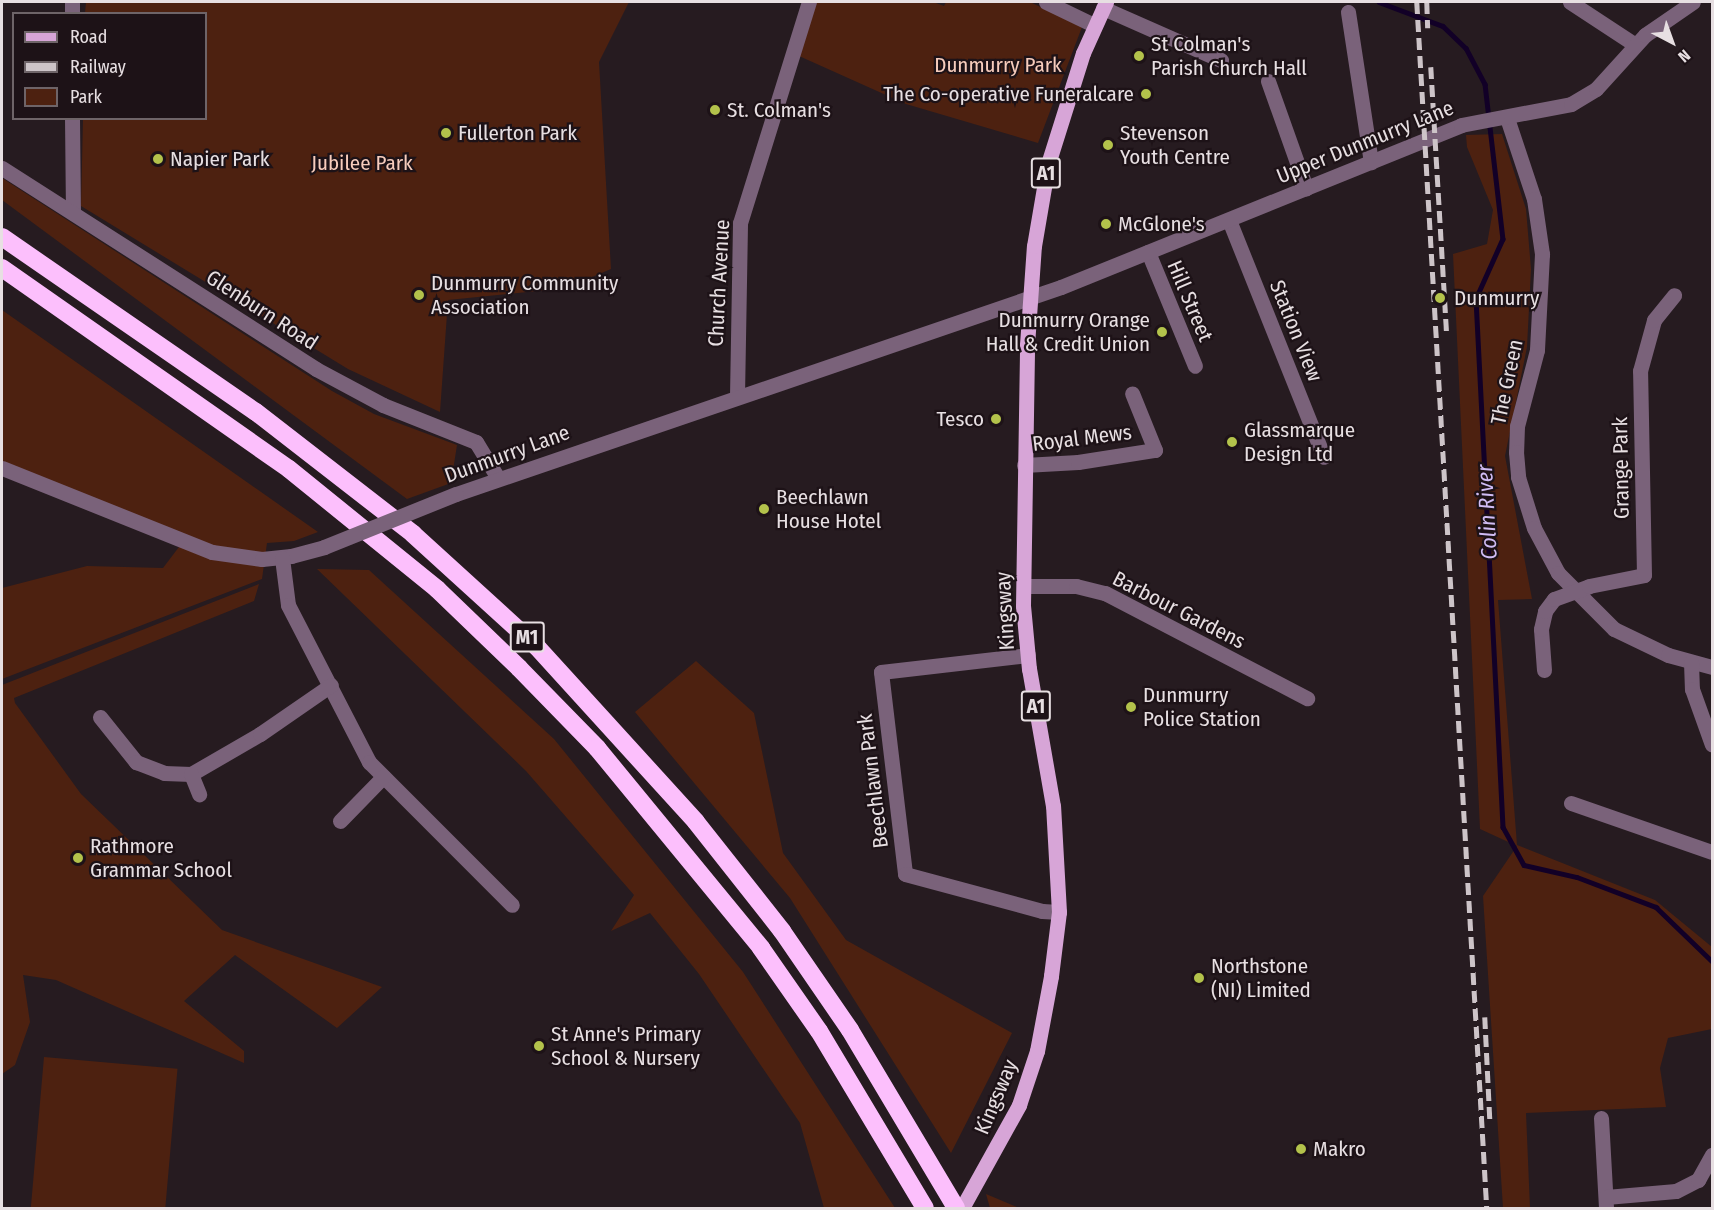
<!DOCTYPE html>
<html>
<head>
<meta charset="utf-8">
<style>
  body { margin:0 }
  #map { position:relative; width:1714px; height:1210px; overflow:hidden; background:#261b20; font-family:"Fira Sans Condensed",sans-serif }
  div>[style] { position:absolute }
  .green>* { inset:0; background:#4d2110; transform-origin:0 0 }
  .stream>* { height:4.5px; margin:-2.25px; padding:0 2.25px; transform-origin:2.25px; border-radius:2.25px; background:#120027 }
  .minor>* { height:15px; margin:-7.5px; padding:0 7.5px; transform-origin:7.5px; border-radius:7.5px; background:#7a627a }
  .major>* { height:15px; margin:-7.5px; padding:0 7.5px; transform-origin:7.5px; border-radius:7.5px; background:#d7a5d7 }
  .highway>* { height:18px; margin:-9px; padding:0 9px; transform-origin:9px; border-radius:9px; background:#fcbffc }
  .rail>* { height:4.5px; margin-top:-2.25px; transform-origin:0; background:repeating-linear-gradient(90deg,#cdc4c8 0 12px,transparent 0 18px) }
  .minor-bridge>* { height:15px; margin:-7.5px; padding:0 7.5px; transform-origin:7.5px; border-radius:7.5px; background:#7a627a }
  .dots>* { width:16px; height:16px; translate:-50% -50%; box-sizing:border-box; border:3px solid #1d1217; border-radius:50% }
  span { translate:-50% -50%; white-space:nowrap; text-align:center; line-height:1.15; -webkit-text-stroke:4.5px #1d1217; paint-order:stroke }
  .shield-label span { padding:2px 4px; background:#1d1217; border:2px solid; border-radius:4px; -webkit-text-stroke-width:0 }
  .shield-label { font-size:20px; color:#e7dfe2; font-weight:700 }
  .poi-label { font-size:21px; color:#e7dfe2 }
  .left { translate:0 -50%; text-align:left }
  .right { translate:-100% -50%; text-align:right }
  .park-label { font-size:21px; color:#f7ccbc }
  .street-label { font-size:21px; color:#e7dfe2 }
  .water-label { font-size:22px; color:#d0bcf4; font-style:italic }
  .frame { position:absolute; inset:0; border:3px solid #e7dfe2; pointer-events:none }
  .legend { position:absolute; left:12px; top:12px; width:195px; height:108px; box-sizing:border-box; background:#1d1217; border:2px solid #6e6468; margin:0; padding:8px 10px; list-style:none; font-size:18px; color:#e7dfe2 }
  .legend li { display:flex; align-items:center; gap:12px; height:30px }
  .legend b { width:30px; border:2px solid #6e6468 }
  .north { position:absolute; left:1642px; top:12px; width:60px; height:60px; -webkit-text-stroke:4px #1d1217; paint-order:stroke; rotate:139deg; font-size:16px; font-weight:700; line-height:24px; text-align:center; color:#e7dfe2 }
  .north::after { content:''; display:block; margin:auto; width:21px; height:27px; background:#e7dfe2; clip-path:polygon(50% 0,100% 100%,50% 72%,0 100%) }
</style>
</head>
<body>
<div id="map">
  <div class="green">
    <i style="clip-path:polygon(86px 2px,629px 2px,599px 62px,611px 269px,566px 288px,448px 300px,440px 412px,348px 369px,81px 206px,83px 119px,206px 118px,206px 14px,85px 13px)"></i>
    <i style="clip-path:polygon(815px 2px,933px 2px,944px 6px,946px 2px,1030px 2px,1082px 27px,1038px 143px,906px 104px,799px 56px)"></i>
    <i style="clip-path:polygon(1502px 134px,1526px 209px,1531px 269px,1527px 347px,1505px 456px,1532px 599px,1498px 600px,1517px 845px,1655px 900px,1712px 947px,1712px 1029px,1668px 1038px,1660px 1068px,1666px 1107px,1526px 1113px,1530px 1208px,1503px 1208px,1483px 896px,1517px 846px,1480px 829px,1453px 254px,1487px 244px,1493px 210px,1467px 147px,1466px 135px)"></i>
    <i style="clip-path:polygon(2px 178px,332px 391px,374px 414px,457px 445px,451px 483px,407px 499px,2px 200px)"></i>
    <i style="clip-path:polygon(2px 310px,318px 532px,294px 541px,267px 543px,262px 579px,2px 679px,2px 588px,87px 566px,163px 568px,182px 543px,2px 468px)"></i>
    <i style="clip-path:polygon(317px 569px,369px 570px,554px 739px,743px 972px,895px 1208px,824px 1208px,800px 1123px,699px 974px,650px 913px,611px 931px,634px 895px,526px 771px)"></i>
    <i style="clip-path:polygon(259px 584px,254px 601px,14px 698px,15px 703px,81px 794px,222px 930px,382px 987px,337px 1028px,235px 955px,184px 1001px,244px 1051px,244px 1063px,56px 980px,23px 975px,30px 1022px,15px 1065px,2px 1074px,2px 685px)"></i>
    <i style="clip-path:polygon(696px 661px,754px 713px,783px 853px,846px 940px,1012px 1033px,951px 1153px,790px 898px,635px 712px)"></i>
    <i style="left:44px;top:1057px;width:134px;height:152px;rotate:5deg"></i>
    <i style="clip-path:polygon(986px 1194px,1019px 1208px,990px 1208px)"></i>
  </div>
  <div class="stream">
    <i style="left:1379px;top:2px;width:68px;rotate:20.6deg"></i>
    <i style="left:1443px;top:26px;width:32px;rotate:44deg"></i>
    <i style="left:1466px;top:48px;width:41px;rotate:62.2deg"></i>
    <i style="left:1485px;top:84px;width:156px;rotate:83.4deg"></i>
    <i style="left:1503px;top:239px;width:66px;rotate:114.2deg"></i>
    <i style="left:1476px;top:299px;width:529px;rotate:87.07deg"></i>
    <i style="left:1503px;top:827px;width:43px;rotate:61.1deg"></i>
    <i style="left:1524px;top:865px;width:54px;rotate:12.8deg"></i>
    <i style="left:1577px;top:877px;width:85px;rotate:20.8deg"></i>
    <i style="left:1656px;top:907px;width:78px;rotate:44deg"></i>
  </div>
  <div class="minor">
    <i style="left:72px;top:2px;width:12px;rotate:90deg"></i>
    <i style="left:1046px;top:2px;width:53px;rotate:25.6deg"></i>
    <i style="left:1570px;top:2px;width:77px;rotate:33.3deg"></i>
    <i style="left:1103px;top:8px;width:129px;rotate:23.8deg"></i>
    <i style="left:1348px;top:12px;width:152px;rotate:81.3deg"></i>
    <i style="left:1268px;top:81px;width:114px;rotate:70.4deg"></i>
    <i style="left:72px;top:118px;width:95px;rotate:89.4deg"></i>
    <i style="left:1507px;top:118px;width:85px;rotate:71.6deg"></i>
    <i style="left:1534px;top:199px;width:56px;rotate:81.7deg"></i>
    <i style="left:1542px;top:254px;width:96px;rotate:93deg"></i>
    <i style="left:1537px;top:350px;width:79px;rotate:104.7deg"></i>
    <i style="left:1517px;top:426px;width:26px;rotate:92deg"></i>
    <i style="left:1516px;top:452px;width:25px;rotate:85deg"></i>
    <i style="left:1518px;top:477px;width:53px;rotate:72.6deg"></i>
    <i style="left:1534px;top:528px;width:51px;rotate:61.9deg"></i>
    <i style="left:1558px;top:573px;width:79px;rotate:45deg"></i>
    <i style="left:1614px;top:629px;width:60px;rotate:25.7deg"></i>
    <i style="left:1668px;top:655px;width:46px;rotate:15.3deg"></i>
    <i style="left:2px;top:168px;width:373px;rotate:32.6deg"></i>
    <i style="left:316px;top:369px;width:76px;rotate:28.2deg"></i>
    <i style="left:383px;top:405px;width:100px;rotate:21.7deg"></i>
    <i style="left:476px;top:442px;width:42px;rotate:58.6deg"></i>
    <i style="left:1229px;top:220px;width:255px;rotate:68.2deg"></i>
    <i style="left:1148px;top:252px;width:123px;rotate:67.6deg"></i>
    <i style="left:737px;top:396px;width:173px;rotate:-89deg"></i>
    <i style="left:740px;top:223px;width:232px;rotate:-72.7deg"></i>
    <i style="left:1024px;top:465px;width:54px;rotate:-3.2deg"></i>
    <i style="left:1078px;top:462px;width:78px;rotate:-8.9deg"></i>
    <i style="left:1155px;top:450px;width:61px;rotate:-112deg"></i>
    <i style="left:2px;top:468px;width:226px;rotate:21.8deg"></i>
    <i style="left:212px;top:552px;width:50px;rotate:8deg"></i>
    <i style="left:262px;top:559px;width:29px;rotate:-6deg"></i>
    <i style="left:291px;top:556px;width:34px;rotate:-15deg"></i>
    <i style="left:456px;top:494px;width:639px;rotate:-18.89deg"></i>
    <i style="left:1061px;top:287px;width:432px;rotate:-22deg"></i>
    <i style="left:1461px;top:125px;width:112px;rotate:-10.8deg"></i>
    <i style="left:1571px;top:104px;width:29px;rotate:-31deg"></i>
    <i style="left:1596px;top:89px;width:73px;rotate:-47.8deg"></i>
    <i style="left:1645px;top:35px;width:58px;rotate:-34.5deg"></i>
    <i style="left:282px;top:558px;width:47px;rotate:82.7deg"></i>
    <i style="left:288px;top:605px;width:177px;rotate:62.7deg"></i>
    <i style="left:369px;top:762px;width:202px;rotate:45deg"></i>
    <i style="left:1024px;top:586px;width:52px"></i>
    <i style="left:1076px;top:586px;width:30px;rotate:14deg"></i>
    <i style="left:1105px;top:593px;width:228px;rotate:27.5deg"></i>
    <i style="left:1028px;top:655px;width:148px;rotate:173.4deg"></i>
    <i style="left:881px;top:672px;width:203px;rotate:83.2deg"></i>
    <i style="left:905px;top:874px;width:142px;rotate:15.1deg"></i>
    <i style="left:1042px;top:911px;width:17px;rotate:3deg"></i>
    <i style="left:1691px;top:662px;width:27px;rotate:88deg"></i>
    <i style="left:1692px;top:689px;width:59px;rotate:70.3deg"></i>
    <i style="left:1544px;top:670px;width:41px;rotate:-94.2deg"></i>
    <i style="left:1541px;top:629px;width:18px;rotate:-77deg"></i>
    <i style="left:1545px;top:611px;width:15px;rotate:-53deg"></i>
    <i style="left:1554px;top:599px;width:37px;rotate:-20deg"></i>
    <i style="left:1589px;top:586px;width:56px;rotate:-11.3deg"></i>
    <i style="left:1644px;top:575px;width:204px;rotate:-91.1deg"></i>
    <i style="left:1640px;top:371px;width:53px;rotate:-74.6deg"></i>
    <i style="left:1654px;top:320px;width:32px;rotate:-51deg"></i>
    <i style="left:100px;top:717px;width:58px;rotate:51.3deg"></i>
    <i style="left:136px;top:762px;width:30px;rotate:21deg"></i>
    <i style="left:164px;top:773px;width:27px;rotate:2deg"></i>
    <i style="left:191px;top:774px;width:80px;rotate:-30.1deg"></i>
    <i style="left:260px;top:734px;width:86px;rotate:-34.6deg"></i>
    <i style="left:191px;top:774px;width:22px;rotate:68deg"></i>
    <i style="left:1571px;top:803px;width:149px;rotate:19.2deg"></i>
    <i style="left:340px;top:821px;width:62px;rotate:-45.7deg"></i>
    <i style="left:1601px;top:1118px;width:90px;rotate:86.8deg"></i>
    <i style="left:1606px;top:1197px;width:70px;rotate:-4.9deg"></i>
    <i style="left:1676px;top:1191px;width:25px;rotate:-27deg"></i>
    <i style="left:1698px;top:1180px;width:29px;rotate:-61deg"></i>
  </div>
  <div class="major">
    <i style="left:962px;top:1208px;width:118px;rotate:-61deg"></i>
    <i style="left:1019px;top:1105px;width:57px;rotate:-71.6deg"></i>
    <i style="left:1037px;top:1051px;width:76px;rotate:-79.4deg"></i>
    <i style="left:1051px;top:976px;width:64px;rotate:-82.9deg"></i>
    <i style="left:1059px;top:912px;width:106px;rotate:-93.2deg"></i>
    <i style="left:1053px;top:806px;width:139px;rotate:-99.9deg"></i>
    <i style="left:1029px;top:669px;width:63px;rotate:-95.4deg"></i>
    <i style="left:1023px;top:606px;width:261px;rotate:-89.1deg"></i>
    <i style="left:1027px;top:345px;width:99px;rotate:-86deg"></i>
    <i style="left:1034px;top:246px;width:83px;rotate:-80.3deg"></i>
    <i style="left:1048px;top:164px;width:116px;rotate:-72.5deg"></i>
    <i style="left:1083px;top:53px;width:56px;rotate:-65.7deg"></i>
  </div>
  <div class="highway">
    <i style="left:2px;top:237px;width:308px;rotate:34.6deg"></i>
    <i style="left:256px;top:412px;width:199px;rotate:37.8deg"></i>
    <i style="left:413px;top:534px;width:168px;rotate:42.3deg"></i>
    <i style="left:537px;top:647px;width:236px;rotate:47.7deg"></i>
    <i style="left:696px;top:822px;width:139px;rotate:51.7deg"></i>
    <i style="left:782px;top:931px;width:120px;rotate:55.5deg"></i>
    <i style="left:850px;top:1030px;width:207px;rotate:59.2deg"></i>
    <i style="left:2px;top:268px;width:350px;rotate:35deg"></i>
    <i style="left:289px;top:469px;width:191px;rotate:39deg"></i>
    <i style="left:437px;top:589px;width:114px;rotate:43.9deg"></i>
    <i style="left:519px;top:668px;width:112px;rotate:45.7deg"></i>
    <i style="left:597px;top:748px;width:259px;rotate:50.6deg"></i>
    <i style="left:761px;top:948px;width:101px;rotate:55.1deg"></i>
    <i style="left:819px;top:1031px;width:206px;rotate:59.1deg"></i>
  </div>
  <div class="rail">
    <i style="left:1417px;top:2px;width:1208px;rotate:86.68deg"></i>
    <i style="left:1427px;top:2px;width:26px;rotate:88deg"></i>
    <i style="left:1431px;top:67px;width:267px;rotate:86.6deg"></i>
    <i style="left:1485px;top:1017px;width:102px;rotate:87.2deg"></i>
  </div>
  <div class="minor-bridge">
    <i style="left:324px;top:547px;width:142px;rotate:-21.9deg"></i>
  </div>
  <div class="dots">
    <i style="left:1139px;top:56px;background:#b3c24b"></i>
    <i style="left:1146px;top:94px;background:#b3c24b"></i>
    <i style="left:715px;top:110px;background:#b3c24b"></i>
    <i style="left:446px;top:133px;background:#b3c24b"></i>
    <i style="left:1108px;top:145px;background:#b3c24b"></i>
    <i style="left:158px;top:159px;background:#b3c24b"></i>
    <i style="left:1106px;top:224px;background:#b3c24b"></i>
    <i style="left:419px;top:295px;background:#b3c24b"></i>
    <i style="left:1440px;top:298px;background:#b3c24b"></i>
    <i style="left:1162px;top:332px;background:#b3c24b"></i>
    <i style="left:996px;top:419px;background:#b3c24b"></i>
    <i style="left:1232px;top:442px;background:#b3c24b"></i>
    <i style="left:764px;top:509px;background:#b3c24b"></i>
    <i style="left:1131px;top:707px;background:#b3c24b"></i>
    <i style="left:78px;top:858px;background:#b3c24b"></i>
    <i style="left:1199px;top:978px;background:#b3c24b"></i>
    <i style="left:539px;top:1046px;background:#b3c24b"></i>
    <i style="left:1301px;top:1149px;background:#b3c24b"></i>
  </div>
  <div class="shield-label">
    <span style="left:1046px;top:173px">A1</span>
    <span style="left:527px;top:637px">M1</span>
    <span style="left:1036px;top:706px">A1</span>
  </div>
  <div class="poi-label">
    <span class="left" style="left:1151px;top:56px">St Colman's<br>Parish Church Hall</span>
    <span class="right" style="left:1134px;top:94px">The Co-operative Funeralcare</span>
    <span class="left" style="left:727px;top:110px">St. Colman's</span>
    <span class="left" style="left:458px;top:133px">Fullerton Park</span>
    <span class="left" style="left:1120px;top:145px">Stevenson<br>Youth Centre</span>
    <span class="left" style="left:170px;top:159px">Napier Park</span>
    <span class="left" style="left:1118px;top:224px">McGlone's</span>
    <span class="left" style="left:431px;top:295px">Dunmurry Community<br>Association</span>
    <span class="left" style="left:1454px;top:298px">Dunmurry</span>
    <span class="right" style="left:1150px;top:332px">Dunmurry Orange<br>Hall &amp; Credit Union</span>
    <span class="right" style="left:984px;top:419px">Tesco</span>
    <span class="left" style="left:1244px;top:442px">Glassmarque<br>Design Ltd</span>
    <span class="left" style="left:776px;top:509px">Beechlawn<br>House Hotel</span>
    <span class="left" style="left:1143px;top:707px">Dunmurry<br>Police Station</span>
    <span class="left" style="left:90px;top:858px">Rathmore<br>Grammar School</span>
    <span class="left" style="left:1211px;top:978px">Northstone<br>(NI) Limited</span>
    <span class="left" style="left:551px;top:1046px">St Anne's Primary<br>School &amp; Nursery</span>
    <span class="left" style="left:1313px;top:1149px">Makro</span>
  </div>
  <div class="park-label">
    <span style="left:998px;top:65px">Dunmurry Park</span>
    <span style="left:362px;top:163px">Jubilee Park</span>
  </div>
  <div class="street-label">
    <span style="left:1365px;top:142px;rotate:-22deg">Upper Dunmurry Lane</span>
    <span style="left:719px;top:283px;rotate:-87deg">Church Avenue</span>
    <span style="left:1190px;top:301px;rotate:67deg">Hill Street</span>
    <span style="left:262px;top:310px;rotate:33deg">Glenburn Road</span>
    <span style="left:1296px;top:331px;rotate:68deg">Station View</span>
    <span style="left:1507px;top:382px;rotate:-78deg">The Green</span>
    <span style="left:1082px;top:438px;rotate:-7deg">Royal Mews</span>
    <span style="left:507px;top:454px;rotate:-20deg">Dunmurry Lane</span>
    <span style="left:1621px;top:468px;rotate:-91deg">Grange Park</span>
    <span style="left:1179px;top:610px;rotate:27deg">Barbour Gardens</span>
    <span style="left:1005px;top:611px;rotate:-93deg">Kingsway</span>
    <span style="left:873px;top:781px;rotate:-97deg">Beechlawn Park</span>
    <span style="left:996px;top:1097px;rotate:-67deg">Kingsway</span>
  </div>
  <div class="water-label">
    <span style="left:1487px;top:512px;rotate:-93deg">Colin River</span>
  </div>
  <div class="frame"></div>
  <ul class="legend">
  <li><b style="height:8px;background:#d7a5d7"></b>Road</li>
  <li><b style="height:8px;background:#cdc4c8"></b>Railway</li>
  <li><b style="height:16px;background:#4d2110"></b>Park</li>
  </ul>
  <div class="north">N</div>
</div>
</body>
</html>
